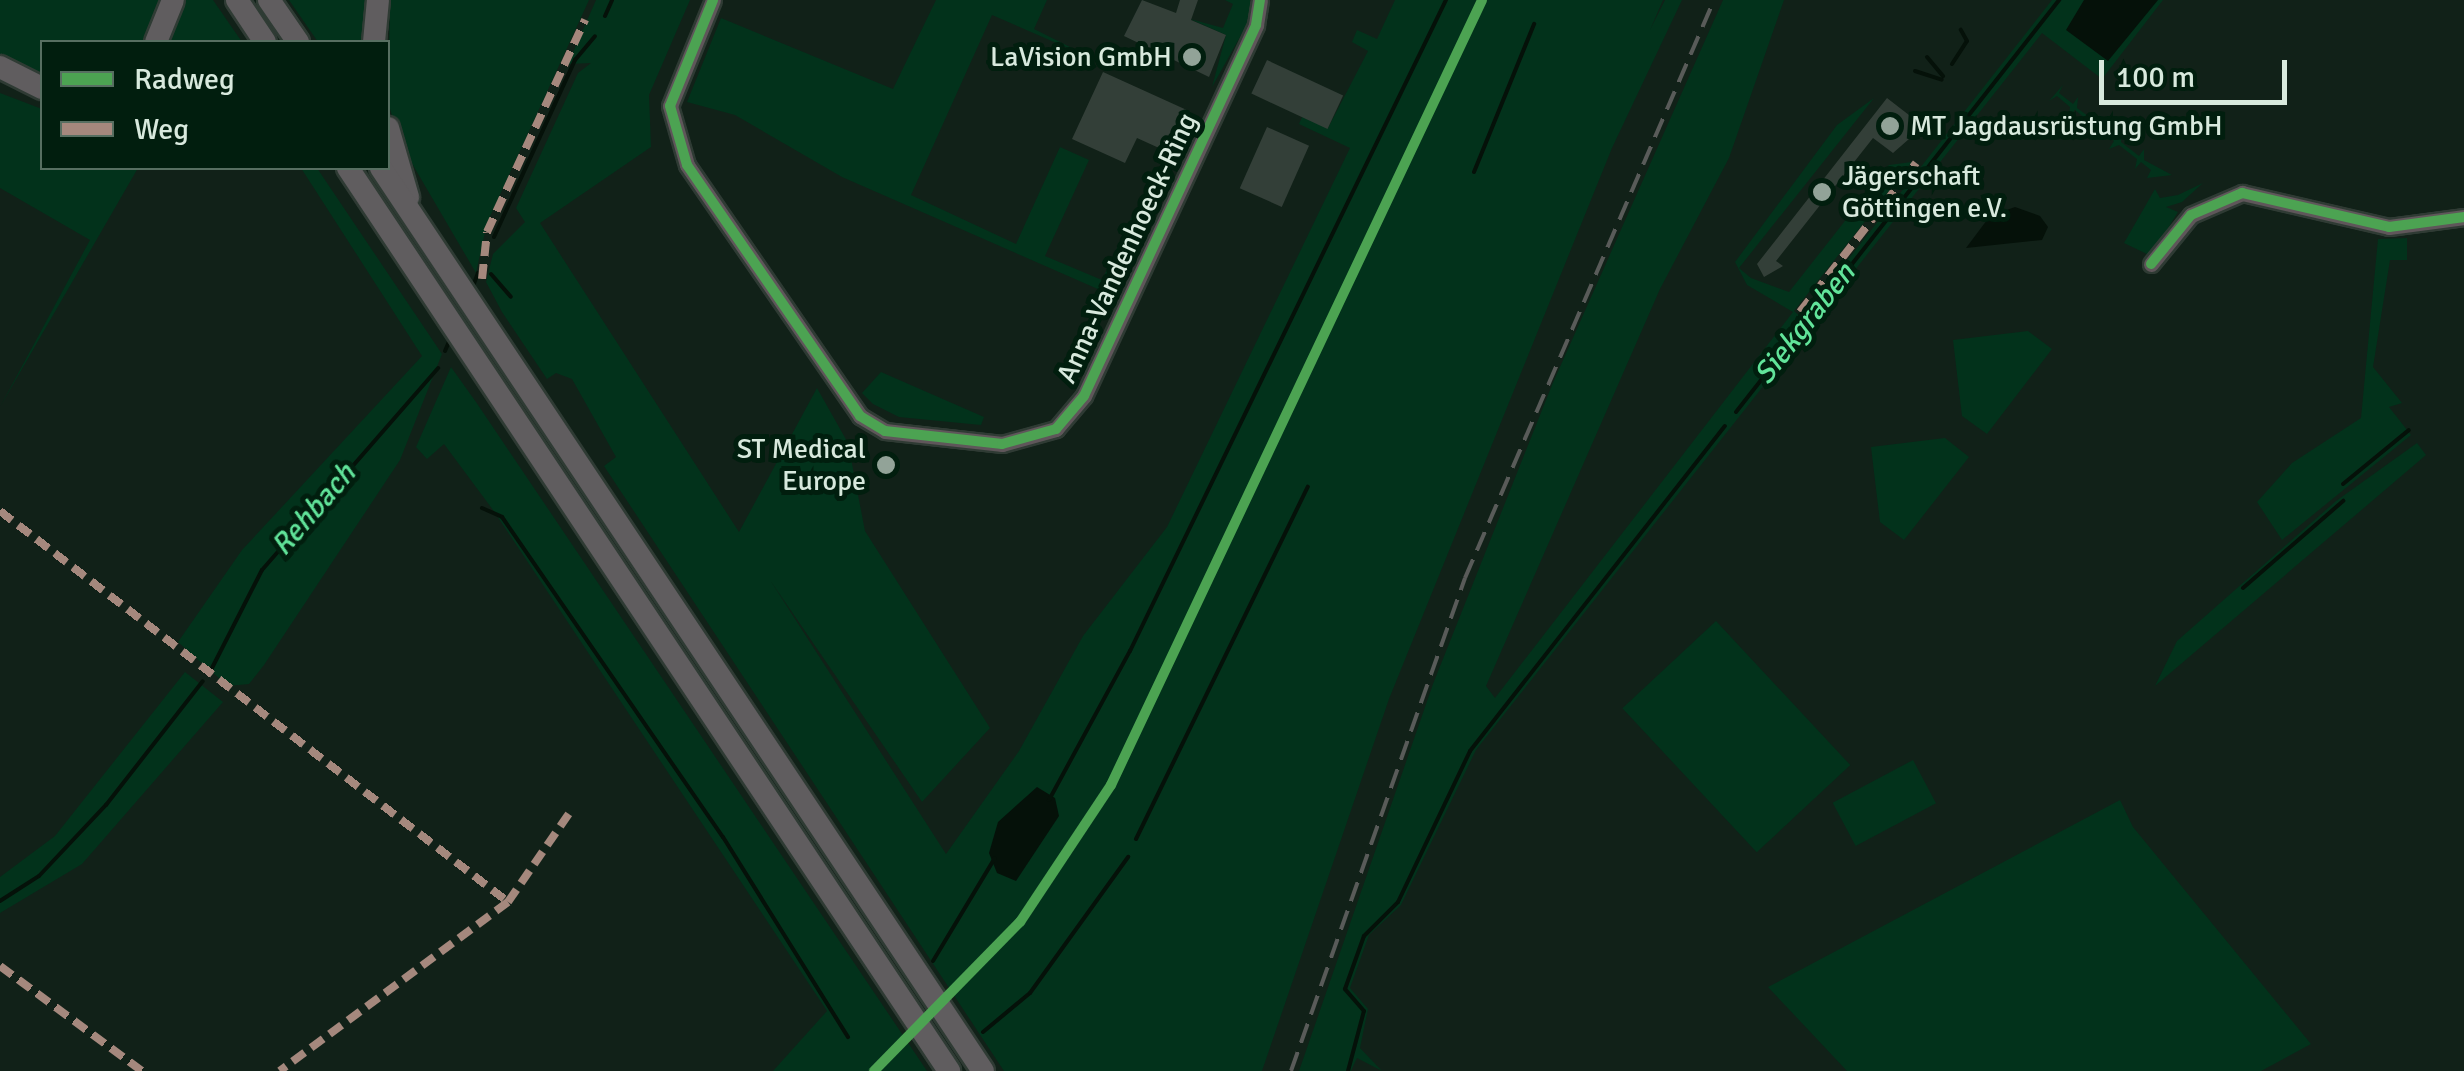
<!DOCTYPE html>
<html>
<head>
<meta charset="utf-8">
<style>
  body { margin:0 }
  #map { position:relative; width:2464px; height:1071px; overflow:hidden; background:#112118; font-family:Signika,sans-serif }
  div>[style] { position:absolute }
  .green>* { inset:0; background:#02321b; transform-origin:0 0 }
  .water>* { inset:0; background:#051109 }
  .stream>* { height:4px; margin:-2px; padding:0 2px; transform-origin:2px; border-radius:2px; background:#051109 }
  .building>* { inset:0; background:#333f38; transform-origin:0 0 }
  .roads { filter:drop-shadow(2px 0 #2f3b34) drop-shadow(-2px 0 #2f3b34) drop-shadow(0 2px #2f3b34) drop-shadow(0 -2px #2f3b34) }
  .minor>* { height:15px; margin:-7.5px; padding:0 7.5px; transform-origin:7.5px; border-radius:7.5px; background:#5f565a }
  .highway>* { height:22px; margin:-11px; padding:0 11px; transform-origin:11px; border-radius:11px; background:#605d5f }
  .rail>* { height:4px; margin-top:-2px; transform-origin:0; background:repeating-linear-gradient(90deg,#595b59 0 20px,transparent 0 30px) }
  .quiet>* { height:8px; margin-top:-4px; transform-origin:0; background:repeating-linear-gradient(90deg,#a5887d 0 15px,transparent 0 23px) }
  .cycleway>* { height:10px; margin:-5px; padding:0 5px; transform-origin:5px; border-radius:5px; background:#4ca352 }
  .dots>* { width:28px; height:28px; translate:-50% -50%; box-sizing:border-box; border:5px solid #011e0e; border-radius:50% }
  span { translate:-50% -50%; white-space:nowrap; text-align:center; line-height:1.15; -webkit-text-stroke:10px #011e0e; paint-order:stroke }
  .poi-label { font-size:28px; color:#d8e9dd }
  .right { translate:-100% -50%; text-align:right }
  .left { translate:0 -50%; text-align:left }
  .street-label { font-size:28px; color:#d8e9dd }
  .water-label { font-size:30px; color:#61e49a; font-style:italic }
  .legend { position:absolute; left:40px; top:40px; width:350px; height:130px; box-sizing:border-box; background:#011e0e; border:2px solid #576f61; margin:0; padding:12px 18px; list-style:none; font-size:30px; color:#d8e9dd }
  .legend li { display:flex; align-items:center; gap:20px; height:50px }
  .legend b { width:50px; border:2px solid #576f61 }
  .scale { position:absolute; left:2099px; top:60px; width:188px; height:45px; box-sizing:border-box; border:5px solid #d8e9dd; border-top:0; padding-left:12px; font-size:30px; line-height:35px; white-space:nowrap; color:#d8e9dd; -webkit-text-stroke:8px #011e0e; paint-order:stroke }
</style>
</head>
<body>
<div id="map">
  <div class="green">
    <i style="clip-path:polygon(0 0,163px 0,144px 42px,42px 42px,42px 78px,0 56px)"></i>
    <i style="clip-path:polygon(178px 0,213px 0,242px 42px,163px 42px)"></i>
    <i style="clip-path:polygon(289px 0,375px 0,371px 42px,318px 42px)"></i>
    <i style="clip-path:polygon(390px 0,589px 0,487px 223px,476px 273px,400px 143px,388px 102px)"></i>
    <i style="clip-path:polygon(596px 0,690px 0,649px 95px,651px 147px,540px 223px,739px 532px,817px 388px,848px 443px,865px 531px,990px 728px,922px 802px,770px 580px,946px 854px,1019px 751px,1083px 636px,1167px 527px,1350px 148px,1299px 124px,1302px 117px,1328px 128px,1368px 51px,1352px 42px,1357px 30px,1377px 39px,1395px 0,1663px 0,1650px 30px,1665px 0,1682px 0,1612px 148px,1389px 699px,1262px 1071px,1004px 1071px,604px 466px,616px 457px,572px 379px,556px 373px,547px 379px,502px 312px,486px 282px,493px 254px,525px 222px,516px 208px,578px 73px,591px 63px,568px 64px)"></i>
    <i style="clip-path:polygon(936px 0,1047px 0,1034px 29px,1100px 62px,992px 15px,911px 195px,1016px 244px,1060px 147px,1089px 160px,1045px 256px,1102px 280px,1136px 208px,1155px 211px,1116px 297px,842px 177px,735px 115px,687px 102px,721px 18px,893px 89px)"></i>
    <i style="clip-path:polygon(1225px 0,1250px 0,1250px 19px,1212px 87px,1226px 35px,1190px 19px,1223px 28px,1233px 4px)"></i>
    <i style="clip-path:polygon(1723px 0,1784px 0,1729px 158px,1660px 289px,1486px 686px,1495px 698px,1793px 312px,1747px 285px,1735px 262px,1837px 125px,1874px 98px,1739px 268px,1751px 278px,1789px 292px,1889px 165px,1912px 162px,1794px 311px,1802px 318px,2052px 0,2163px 0,2102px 79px,2042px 33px,1476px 750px,1401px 905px,1369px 935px,1350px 988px,1368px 1009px,1360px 1048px,1382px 1071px,1357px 1058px,1351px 1071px,1299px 1071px,1433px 684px,1552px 385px)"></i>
    <i style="clip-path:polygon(2063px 85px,2059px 93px,2073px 104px,2078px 97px,2077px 108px,2095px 121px,2100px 115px,2099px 125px,2117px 139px,2122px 132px,2121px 142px,2139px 156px,2144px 149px,2144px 160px,2172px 175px,2147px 178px,2151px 170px,2141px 162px,2135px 169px,2137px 159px,2119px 145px,2109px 149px,2114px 141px,2097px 128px,2087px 131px,2092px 124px,2075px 110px,2069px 117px,2070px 107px,2057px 96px,2049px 101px)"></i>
    <i style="clip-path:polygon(0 93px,42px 109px,42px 168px,138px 168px,0 407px,90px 240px,0 188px)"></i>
    <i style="clip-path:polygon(301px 168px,317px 168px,442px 354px,400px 460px,264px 665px,249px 684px,228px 686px,178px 642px,242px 550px,422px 356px)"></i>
    <i style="clip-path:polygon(2203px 183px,2182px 202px,2166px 207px,2178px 212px,2151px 256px,2124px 243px,2155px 189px,2160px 198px,2178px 195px)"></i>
    <i style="clip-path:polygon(2407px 238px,2407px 260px,2390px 260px,2373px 367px,2402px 403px,2389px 407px,2411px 435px,2282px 540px,2257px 502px,2292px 463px,2361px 418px,2378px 239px)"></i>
    <i style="clip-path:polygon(2028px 331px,2052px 349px,1987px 434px,1962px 416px,1953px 340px)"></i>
    <i style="clip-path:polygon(451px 367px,476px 402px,927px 1071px,773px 1071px,827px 1011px,493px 510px,444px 444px,427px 459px,416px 447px)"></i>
    <i style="clip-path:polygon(881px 372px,984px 417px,981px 425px,899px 417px,873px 404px,862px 393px)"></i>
    <i style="clip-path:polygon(1945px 438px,1969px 457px,1904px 540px,1880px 522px,1871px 447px)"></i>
    <i style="clip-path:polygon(2417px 443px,2426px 455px,2155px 686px,2177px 641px,2336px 501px)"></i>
    <i style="left:1716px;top:621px;width:197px;height:128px;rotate:47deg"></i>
    <i style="clip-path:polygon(185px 672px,223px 702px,82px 864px,0 913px,0 877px,55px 836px)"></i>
    <i style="left:1913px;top:760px;width:49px;height:91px;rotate:62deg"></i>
    <i style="clip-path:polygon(2120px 800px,2133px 827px,2311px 1044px,2261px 1071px,1847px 1071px,1768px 987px)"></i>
  </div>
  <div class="water">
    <i style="clip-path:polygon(2084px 0,2158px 0,2108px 61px,2066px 30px)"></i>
    <i style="clip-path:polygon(2015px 207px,2040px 216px,2048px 227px,2042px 240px,1966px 248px,1990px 216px)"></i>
    <i style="clip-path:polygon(1037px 787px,1055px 798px,1059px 816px,1016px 881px,997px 873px,989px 853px,998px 822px)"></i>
  </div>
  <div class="stream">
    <i style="left:605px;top:16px;width:17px;rotate:-66deg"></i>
    <i style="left:1927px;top:57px;width:25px;rotate:50deg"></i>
    <i style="left:1952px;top:64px;width:27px;rotate:-57deg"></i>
    <i style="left:1967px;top:41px;width:13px;rotate:-119deg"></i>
    <i style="left:1915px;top:71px;width:28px;rotate:18deg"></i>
    <i style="left:1474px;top:172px;width:160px;rotate:-67.9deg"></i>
    <i style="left:494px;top:237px;width:195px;rotate:-65.4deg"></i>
    <i style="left:575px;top:60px;width:31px;rotate:-50deg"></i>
    <i style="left:491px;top:274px;width:30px;rotate:49deg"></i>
    <i style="left:473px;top:286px;width:14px;rotate:-69deg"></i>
    <i style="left:445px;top:351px;width:15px;rotate:-67deg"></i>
    <i style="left:1736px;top:412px;width:524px;rotate:-51.9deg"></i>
    <i style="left:2343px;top:484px;width:85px;rotate:-39.3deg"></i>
    <i style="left:482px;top:508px;width:22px;rotate:24deg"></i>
    <i style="left:502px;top:517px;width:389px;rotate:55.4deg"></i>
    <i style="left:723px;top:837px;width:236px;rotate:58deg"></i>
    <i style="left:2243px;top:588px;width:133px;rotate:-41deg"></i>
    <i style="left:212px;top:668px;width:110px;rotate:-63deg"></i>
    <i style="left:262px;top:570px;width:268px;rotate:-48.9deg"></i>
    <i style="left:1049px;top:800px;width:170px;rotate:-61.5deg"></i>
    <i style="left:1130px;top:651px;width:724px;rotate:-64.11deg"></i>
    <i style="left:1136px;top:839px;width:392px;rotate:-64deg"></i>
    <i style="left:0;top:901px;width:46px;rotate:-32.7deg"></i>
    <i style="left:39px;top:876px;width:98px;rotate:-46.7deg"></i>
    <i style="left:106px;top:805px;width:157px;rotate:-52deg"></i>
    <i style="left:933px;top:961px;width:120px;rotate:-59deg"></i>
    <i style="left:983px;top:1032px;width:61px;rotate:-39.7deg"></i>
    <i style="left:1030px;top:993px;width:168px;rotate:-54.2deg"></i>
    <i style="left:1348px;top:1071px;width:62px;rotate:-75.1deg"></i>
    <i style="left:1364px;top:1011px;width:29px;rotate:-131deg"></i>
    <i style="left:1345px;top:989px;width:56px;rotate:-70.3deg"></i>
    <i style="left:1364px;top:936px;width:48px;rotate:-45deg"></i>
    <i style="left:1398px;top:902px;width:167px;rotate:-64.5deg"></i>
    <i style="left:1470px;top:751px;width:413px;rotate:-51.9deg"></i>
  </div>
  <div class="building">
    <i style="clip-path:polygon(1142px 0,1176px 13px,1180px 0,1198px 0,1191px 20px,1226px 35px,1209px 77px,1124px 36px)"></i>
    <i style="left:1267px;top:60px;width:84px;height:37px;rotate:25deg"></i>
    <i style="clip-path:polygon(1103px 72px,1189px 111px,1170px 153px,1137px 138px,1125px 163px,1072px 139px)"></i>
    <i style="clip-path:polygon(1887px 98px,1918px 122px,1909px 139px,1893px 153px,1873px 138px,1776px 261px,1783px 266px,1764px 277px,1757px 264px)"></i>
    <i style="left:1267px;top:127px;width:46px;height:67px;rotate:24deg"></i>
  </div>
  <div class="roads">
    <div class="minor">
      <i style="left:713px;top:0;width:114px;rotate:112.1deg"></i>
      <i style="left:670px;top:106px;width:61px;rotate:73.9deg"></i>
      <i style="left:687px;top:165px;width:305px;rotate:55.4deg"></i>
      <i style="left:860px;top:416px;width:29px;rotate:31deg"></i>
      <i style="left:885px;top:431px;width:118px;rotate:6.3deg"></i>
      <i style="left:1002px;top:444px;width:56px;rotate:-15.5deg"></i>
      <i style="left:1056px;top:429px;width:43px;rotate:-49.7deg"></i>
      <i style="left:1084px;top:396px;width:409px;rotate:-65.1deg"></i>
      <i style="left:1256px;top:25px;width:25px;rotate:-81deg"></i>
      <i style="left:2151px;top:264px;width:63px;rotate:-50.8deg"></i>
      <i style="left:2191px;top:215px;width:56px;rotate:-23.3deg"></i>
      <i style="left:2242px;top:193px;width:151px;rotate:13deg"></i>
      <i style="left:2389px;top:227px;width:76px;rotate:-7.6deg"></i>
    </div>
    <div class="highway">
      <i style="left:237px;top:0;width:50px;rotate:56.3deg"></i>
      <i style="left:269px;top:0;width:51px;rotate:55.4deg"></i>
      <i style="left:156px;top:42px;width:45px;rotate:-68deg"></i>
      <i style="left:374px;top:42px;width:42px;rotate:-84.6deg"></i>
      <i style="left:0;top:67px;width:47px;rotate:26.6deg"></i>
      <i style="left:388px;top:128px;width:72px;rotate:73.8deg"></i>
      <i style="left:348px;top:168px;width:1085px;rotate:56.35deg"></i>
      <i style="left:381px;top:168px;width:1085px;rotate:56.31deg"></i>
    </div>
  </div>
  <div class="rail">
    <i style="left:1291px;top:1071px;width:523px;rotate:-70.56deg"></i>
    <i style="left:1465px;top:578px;width:629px;rotate:-66.69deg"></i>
  </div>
  <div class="quiet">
    <i style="left:482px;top:279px;width:47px;rotate:-83.9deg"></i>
    <i style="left:487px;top:232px;width:234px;rotate:-65.2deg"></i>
    <i style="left:1800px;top:312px;width:189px;rotate:-52.1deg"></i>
    <i style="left:0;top:511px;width:641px;rotate:37.58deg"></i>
    <i style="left:508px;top:902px;width:284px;rotate:143.5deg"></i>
    <i style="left:508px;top:902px;width:109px;rotate:-55.4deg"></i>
    <i style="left:0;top:966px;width:177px;rotate:36.5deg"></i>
  </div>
  <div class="cycleway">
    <i style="left:713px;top:0;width:114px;rotate:112.1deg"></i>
    <i style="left:670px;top:106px;width:61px;rotate:73.9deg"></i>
    <i style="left:687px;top:165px;width:305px;rotate:55.4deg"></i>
    <i style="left:860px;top:416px;width:29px;rotate:31deg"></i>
    <i style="left:885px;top:431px;width:118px;rotate:6.3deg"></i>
    <i style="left:1002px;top:444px;width:56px;rotate:-15.5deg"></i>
    <i style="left:1056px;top:429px;width:43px;rotate:-49.7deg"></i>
    <i style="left:1084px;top:396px;width:409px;rotate:-65.1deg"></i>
    <i style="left:1256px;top:25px;width:25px;rotate:-81deg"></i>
    <i style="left:2151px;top:264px;width:63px;rotate:-50.8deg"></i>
    <i style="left:2191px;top:215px;width:56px;rotate:-23.3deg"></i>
    <i style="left:2242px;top:193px;width:151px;rotate:13deg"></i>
    <i style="left:2389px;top:227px;width:76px;rotate:-7.6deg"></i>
    <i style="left:874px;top:1071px;width:209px;rotate:-45.6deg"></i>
    <i style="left:1020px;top:922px;width:164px;rotate:-56.4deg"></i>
    <i style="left:1111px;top:785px;width:868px;rotate:-64.7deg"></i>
  </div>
  <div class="dots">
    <i style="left:1192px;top:57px;background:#92a398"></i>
    <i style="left:1890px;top:126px;background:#92a398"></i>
    <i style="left:1822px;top:192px;background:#92a398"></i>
    <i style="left:886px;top:465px;background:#92a398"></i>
  </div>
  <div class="poi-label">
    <span class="right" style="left:1172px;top:57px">LaVision GmbH</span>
    <span class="left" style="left:1910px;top:126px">MT Jagdausrüstung GmbH</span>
    <span class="left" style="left:1842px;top:192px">Jägerschaft<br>Göttingen e.V.</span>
    <span class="right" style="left:866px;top:465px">ST Medical<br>Europe</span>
  </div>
  <div class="street-label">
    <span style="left:1127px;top:248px;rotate:-65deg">Anna-Vandenhoeck-Ring</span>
  </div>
  <div class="water-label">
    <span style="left:1805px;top:324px;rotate:-52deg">Siekgraben</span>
    <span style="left:314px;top:510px;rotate:-49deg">Rehbach</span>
  </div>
  <ul class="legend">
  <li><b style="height:12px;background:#4ca352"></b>Radweg</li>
  <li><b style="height:12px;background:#a5887d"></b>Weg</li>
  </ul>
  <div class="scale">100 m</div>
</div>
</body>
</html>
